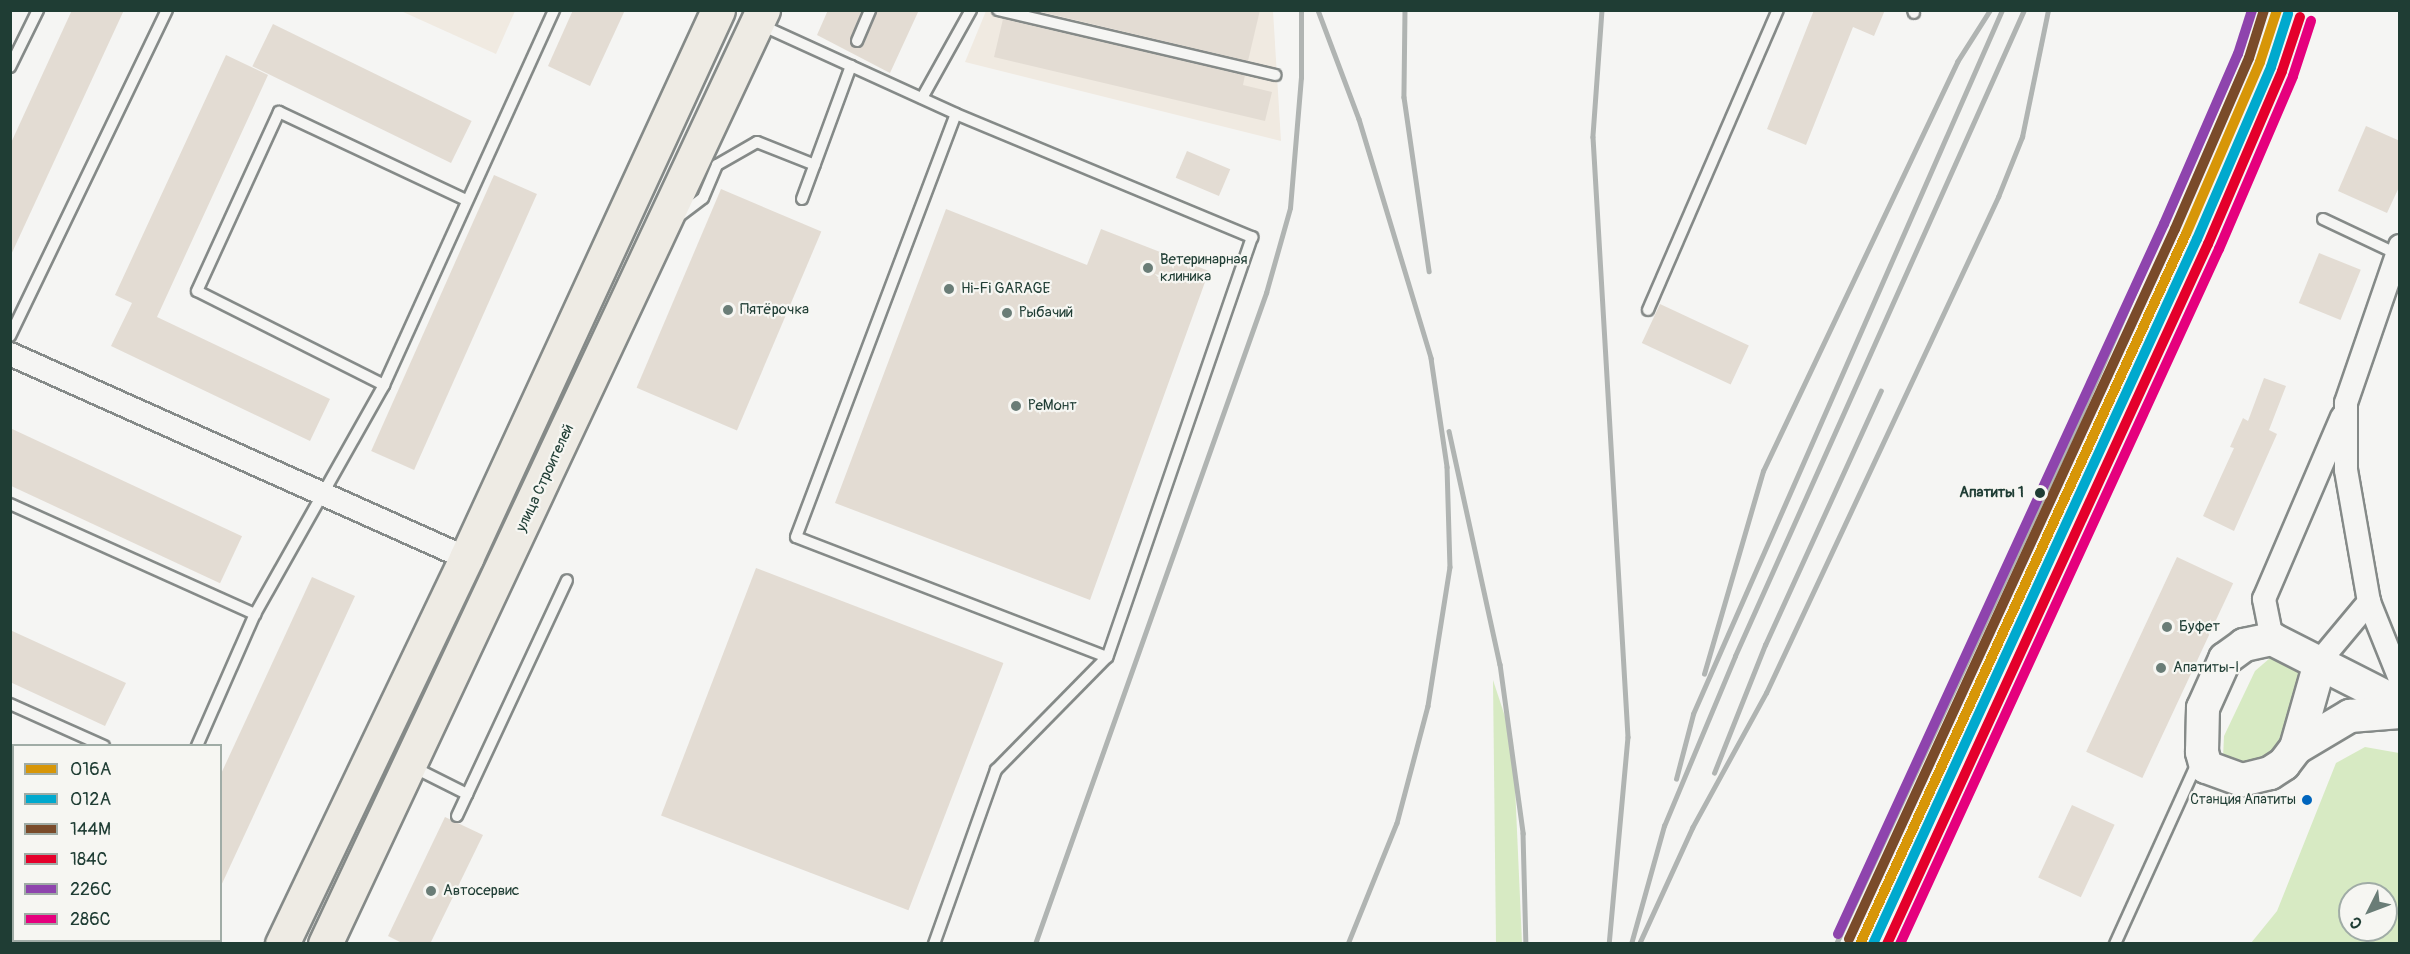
<!DOCTYPE html>
<html>
<head>
<meta charset="utf-8">
<style>
  body { margin:0 }
  #map { position:relative; width:2410px; height:954px; overflow:hidden; background:#f5f5f3; font-family:Pangolin,sans-serif }
  div>[style] { position:absolute }
  .built>* { inset:0; background:#f0eae1 }
  .green>* { inset:0; background:#d7eac3 }
  .building>* { inset:0; background:#e3dcd3; transform-origin:0 0 }
  .roads { filter:drop-shadow(2px 0 #858a88) drop-shadow(-2px 0 #858a88) drop-shadow(0 2px #858a88) drop-shadow(0 -2px #858a88) }
  .lane>* { height:10px; margin:-5px; padding:0 5px; transform-origin:5px; border-radius:5px; background:#f5f5f3 }
  .street>* { height:22px; margin:-11px; padding:0 11px; transform-origin:11px; border-radius:11px; background:#f5f5f3 }
  .secondary>* { height:32px; margin:-16px; padding:0 16px; transform-origin:16px; border-radius:16px; background:#f5f5f3 }
  .primary>* { height:33px; margin:-16.5px; padding:0 16.5px; transform-origin:16.5px; border-radius:16.5px; background:#eeebe4 }
  .rail>* { height:4.5px; margin:-2.25px; padding:0 2.25px; transform-origin:2.25px; border-radius:2.25px; background:#b0b4b2 }
  .rail-1>* { height:10px; margin:-5px; padding:0 5px; transform-origin:5px; border-radius:5px; background:#d79608 }
  .rail-2>* { height:10px; margin:-5px; padding:0 5px; transform-origin:5px; border-radius:5px; background:#00a9ce }
  .rail-3>* { height:10px; margin:-5px; padding:0 5px; transform-origin:5px; border-radius:5px; background:#7a4b2a }
  .rail-4>* { height:10px; margin:-5px; padding:0 5px; transform-origin:5px; border-radius:5px; background:#e4002b }
  .rail-5>* { height:10px; margin:-5px; padding:0 5px; transform-origin:5px; border-radius:5px; background:#8e44ad }
  .rail-6>* { height:10px; margin:-5px; padding:0 5px; transform-origin:5px; border-radius:5px; background:#e5007d }
  .dots>* { width:16px; height:16px; translate:-50% -50%; box-sizing:border-box; border:3px solid #f6f6f2; border-radius:50% }
  span { translate:-50% -50%; white-space:nowrap; text-align:center; line-height:1.15; -webkit-text-stroke:4.5px #f6f6f2; paint-order:stroke }
  .bus-label { font-size:14px; color:#1f3d34 }
  .right { translate:-100% -50%; text-align:right }
  .poi-label { font-size:15px; color:#1f3d34 }
  .left { translate:0 -50%; text-align:left }
  .street-label { font-size:15px; color:#1f3d34 }
  .stop-label { font-size:15px; color:#1f3d34; font-weight:700 }
  .frame { position:absolute; inset:0; border:12px solid #1f3d34; pointer-events:none }
  .legend { position:absolute; left:12px; top:744px; width:210px; height:198px; box-sizing:border-box; background:#f6f6f2; border:2px solid #a0aca6; margin:0; padding:8px 10px; list-style:none; font-size:18px; color:#1f3d34 }
  .legend li { display:flex; align-items:center; gap:12px; height:30px }
  .legend b { width:30px; border:2px solid #a0aca6 }
  .north { position:absolute; left:2338px; top:882px; width:60px; height:60px; box-sizing:border-box; background:#f6f6f2; border:2px solid #a0aca6; border-radius:50%; rotate:228deg; font-size:16px; font-weight:700; line-height:24px; text-align:center; color:#1f3d34 }
  .north::after { content:''; display:block; margin:auto; width:21px; height:27px; background:#6a7d77; clip-path:polygon(50% 0,100% 100%,50% 72%,0 100%) }
</style>
</head>
<body>
<div id="map">
  <div class="built">
    <i style="clip-path:polygon(401px 11px,515px 11px,496px 54px)"></i>
    <i style="clip-path:polygon(986px 11px,1273px 11px,1281px 141px,965px 62px)"></i>
  </div>
  <div class="green">
    <i style="clip-path:polygon(2270px 658px,2287px 662px,2301px 675px,2300px 693px,2268px 764px,2250px 771px,2223px 758px,2224px 736px,2255px 671px)"></i>
    <i style="clip-path:polygon(1493px 680px,1513px 741px,1522px 943px,1496px 943px)"></i>
    <i style="clip-path:polygon(evenodd,2365px 747px,2399px 753px,2399px 943px,2251px 943px,2277px 911px,2336px 763px,2365px 747px,2350px 894px,2386px 894px,2386px 930px,2350px 930px,2350px 894px)"></i>
  </div>
  <div class="building">
    <i style="clip-path:polygon(72px 10px,124px 10px,10px 257px,10px 145px)"></i>
    <i style="clip-path:polygon(573px 10px,625px 10px,590px 86px,548px 66px)"></i>
    <i style="clip-path:polygon(828px 10px,862px 10px,850px 41px,857px 48px,864px 44px,877px 10px,919px 10px,890px 73px,817px 35px)"></i>
    <i style="clip-path:polygon(1033px 10px,1260px 10px,1248px 61px)"></i>
    <i style="clip-path:polygon(1814px 10px,1885px 10px,1874px 36px,1853px 27px,1806px 145px,1767px 129px)"></i>
    <i style="clip-path:polygon(1003px 19px,1245px 75px,1243px 85px,1272px 92px,1265px 121px,994px 57px)"></i>
    <i style="left:273px;top:24px;width:221px;height:47px;rotate:26deg"></i>
    <i style="clip-path:polygon(226px 55px,268px 75px,157px 317px,330px 399px,310px 441px,111px 346px,132px 303px,115px 295px)"></i>
    <i style="clip-path:polygon(2366px 126px,2400px 141px,2400px 185px,2387px 213px,2338px 191px)"></i>
    <i style="left:1187px;top:151px;width:47px;height:29px;rotate:23deg"></i>
    <i style="left:494px;top:175px;width:47px;height:302px;rotate:24deg"></i>
    <i style="left:721px;top:189px;width:109px;height:216px;rotate:23deg"></i>
    <i style="clip-path:polygon(946px 209px,1087px 265px,1101px 229px,1209px 271px,1090px 600px,835px 503px)"></i>
    <i style="left:2319px;top:253px;width:45px;height:54px;rotate:22deg"></i>
    <i style="left:1660px;top:304px;width:98px;height:43px;rotate:25deg"></i>
    <i style="clip-path:polygon(2264px 378px,2286px 386px,2269px 430px,2277px 434px,2234px 531px,2203px 516px,2234px 448px,2230px 447px,2243px 418px,2248px 421px)"></i>
    <i style="left:10px;top:428px;width:256px;height:52px;rotate:25deg"></i>
    <i style="left:2177px;top:557px;width:62px;height:215px;rotate:25deg"></i>
    <i style="left:756px;top:568px;width:265px;height:265px;rotate:21deg"></i>
    <i style="clip-path:polygon(312px 577px,355px 596px,220px 888px,220px 776px)"></i>
    <i style="clip-path:polygon(10px 630px,126px 683px,105px 726px,10px 682px)"></i>
    <i style="left:2072px;top:805px;width:47px;height:80px;rotate:25deg"></i>
    <i style="clip-path:polygon(445px 817px,483px 835px,430px 944px,404px 944px,388px 936px)"></i>
  </div>
  <div class="roads">
    <div class="lane">
      <i style="left:998px;top:10px;width:285px;rotate:13.2deg"></i>
      <i style="left:1913px;top:10px;width:3px;rotate:72deg"></i>
      <i style="left:761px;top:25px;width:214px;rotate:24.5deg"></i>
      <i style="left:956px;top:114px;width:321px;rotate:22.6deg"></i>
      <i style="left:1252px;top:237px;width:444px;rotate:109deg"></i>
      <i style="left:1107px;top:657px;width:333px;rotate:-158.9deg"></i>
      <i style="left:796px;top:537px;width:452px;rotate:-69.3deg"></i>
      <i style="left:857px;top:41px;width:34px;rotate:-67deg"></i>
      <i style="left:10px;top:67px;width:64px;rotate:-63.8deg"></i>
      <i style="left:922px;top:98px;width:101px;rotate:-60.9deg"></i>
      <i style="left:802px;top:199px;width:142px;rotate:-69.8deg"></i>
      <i style="left:678px;top:217px;width:31px;rotate:-37deg"></i>
      <i style="left:703px;top:198px;width:36px;rotate:-67deg"></i>
      <i style="left:717px;top:165px;width:46px;rotate:-29.9deg"></i>
      <i style="left:757px;top:142px;width:62px;rotate:21.6deg"></i>
      <i style="left:2323px;top:219px;width:82px;rotate:25.3deg"></i>
      <i style="left:1648px;top:310px;width:327px;rotate:-66.6deg"></i>
      <i style="left:10px;top:336px;width:362px;rotate:-64.3deg"></i>
      <i style="left:384px;top:385px;width:209px;rotate:-153.3deg"></i>
      <i style="left:197px;top:291px;width:197px;rotate:-65.4deg"></i>
      <i style="left:279px;top:112px;width:207px;rotate:25.2deg"></i>
      <i style="left:10px;top:504px;width:269px;rotate:24.2deg"></i>
      <i style="left:255px;top:614px;width:263px;rotate:-60.6deg"></i>
      <i style="left:384px;top:385px;width:412px;rotate:-65.6deg"></i>
      <i style="left:10px;top:704px;width:103px;rotate:24.1deg"></i>
      <i style="left:197px;top:746px;width:144px;rotate:-66.3deg"></i>
      <i style="left:411px;top:766px;width:63px;rotate:26.6deg"></i>
      <i style="left:457px;top:816px;width:260px;rotate:-65deg"></i>
      <i style="left:99px;top:944px;width:4px;rotate:-63deg"></i>
      <i style="left:934px;top:944px;width:185px;rotate:-70.4deg"></i>
      <i style="left:996px;top:770px;width:158px;rotate:-45.5deg"></i>
      <i style="left:2115px;top:944px;width:201px;rotate:-65.6deg"></i>
    </div>
    <div class="street">
      <i style="left:2400px;top:246px;width:166px;rotate:109deg"></i>
      <i style="left:2346px;top:403px;width:67px;rotate:90deg"></i>
      <i style="left:2346px;top:470px;width:134px;rotate:80.1deg"></i>
      <i style="left:2369px;top:602px;width:83px;rotate:68.1deg"></i>
      <i style="left:10px;top:354px;width:500px;rotate:24.1deg"></i>
      <i style="left:2272px;top:639px;width:41px;rotate:-101.3deg"></i>
      <i style="left:2264px;top:599px;width:198px;rotate:-66.8deg"></i>
      <i style="left:2318px;top:663px;width:80px;rotate:-50.1deg"></i>
    </div>
    <div class="secondary">
      <i style="left:2320px;top:663px;width:88px;rotate:105.8deg"></i>
      <i style="left:2296px;top:748px;width:20px;rotate:127deg"></i>
      <i style="left:2284px;top:764px;width:17px;rotate:147deg"></i>
      <i style="left:2270px;top:773px;width:29px;rotate:166deg"></i>
      <i style="left:2242px;top:780px;width:38px;rotate:-160deg"></i>
      <i style="left:2206px;top:767px;width:16px;rotate:-105deg"></i>
      <i style="left:2202px;top:752px;width:44px;rotate:-88.7deg"></i>
      <i style="left:2203px;top:708px;width:54px;rotate:-65.8deg"></i>
      <i style="left:2225px;top:659px;width:24px;rotate:-36deg"></i>
      <i style="left:2244px;top:645px;width:29px;rotate:-12deg"></i>
      <i style="left:2272px;top:639px;width:144px;rotate:26.9deg"></i>
      <i style="left:2296px;top:748px;width:63px;rotate:-30.7deg"></i>
      <i style="left:2350px;top:716px;width:50px;rotate:-4.6deg"></i>
    </div>
    <div class="primary">
      <i style="left:282px;top:944px;width:428px;rotate:-64.5deg"></i>
      <i style="left:466px;top:558px;width:603px;rotate:-65.3deg"></i>
      <i style="left:325px;top:944px;width:1032px;rotate:-64.88deg"></i>
    </div>
  </div>
  <div class="rail">
    <i style="left:1318px;top:10px;width:116px;rotate:69.4deg"></i>
    <i style="left:1359px;top:119px;width:250px;rotate:73.2deg"></i>
    <i style="left:1431px;top:358px;width:110px;rotate:81.6deg"></i>
    <i style="left:1447px;top:467px;width:100px;rotate:88.3deg"></i>
    <i style="left:1450px;top:567px;width:141px;rotate:99deg"></i>
    <i style="left:1428px;top:706px;width:121px;rotate:104.8deg"></i>
    <i style="left:1397px;top:823px;width:131px;rotate:112deg"></i>
    <i style="left:1405px;top:10px;width:87px;rotate:90.7deg"></i>
    <i style="left:1404px;top:97px;width:176px;rotate:81.8deg"></i>
    <i style="left:1602px;top:10px;width:127px;rotate:94.1deg"></i>
    <i style="left:1593px;top:137px;width:601px;rotate:86.66deg"></i>
    <i style="left:1628px;top:737px;width:208px;rotate:95.2deg"></i>
    <i style="left:1449px;top:431px;width:239px;rotate:77.7deg"></i>
    <i style="left:1500px;top:664px;width:171px;rotate:82.2deg"></i>
    <i style="left:1523px;top:833px;width:111px;rotate:88.5deg"></i>
    <i style="left:1704px;top:674px;width:211px;rotate:-73.8deg"></i>
    <i style="left:1763px;top:471px;width:453px;rotate:-64.6deg"></i>
    <i style="left:1957px;top:62px;width:62px;rotate:-57.6deg"></i>
    <i style="left:1714px;top:773px;width:138px;rotate:-68.3deg"></i>
    <i style="left:1765px;top:645px;width:279px;rotate:-65.5deg"></i>
    <i style="left:1676px;top:779px;width:67px;rotate:-75.3deg"></i>
    <i style="left:1693px;top:714px;width:769px;rotate:-66.3deg"></i>
    <i style="left:1035px;top:944px;width:691px;rotate:-70.46deg"></i>
    <i style="left:1266px;top:293px;width:88px;rotate:-74.2deg"></i>
    <i style="left:1290px;top:208px;width:130px;rotate:-85.2deg"></i>
    <i style="left:1301px;top:78px;width:68px;rotate:-90deg"></i>
    <i style="left:1631px;top:944px;width:123px;rotate:-74.4deg"></i>
    <i style="left:1664px;top:826px;width:184px;rotate:-67.3deg"></i>
    <i style="left:1735px;top:656px;width:708px;rotate:-65.9deg"></i>
    <i style="left:1639px;top:944px;width:128px;rotate:-65.4deg"></i>
    <i style="left:1692px;top:828px;width:154px;rotate:-61.3deg"></i>
    <i style="left:1766px;top:693px;width:548px;rotate:-64.93deg"></i>
    <i style="left:1998px;top:197px;width:65px;rotate:-68.2deg"></i>
    <i style="left:2022px;top:137px;width:130px;rotate:-78.4deg"></i>
    <i style="left:1836px;top:944px;width:573px;rotate:-65.13deg"></i>
    <i style="left:2077px;top:424px;width:367px;rotate:-66.4deg"></i>
    <i style="left:2224px;top:88px;width:83px;rotate:-70.9deg"></i>
  </div>
  <div class="rail-1">
    <i style="left:1860px;top:944px;width:781px;rotate:-65.34deg"></i>
    <i style="left:2186px;top:234px;width:187px;rotate:-66.7deg"></i>
    <i style="left:2260px;top:62px;width:55px;rotate:-71.9deg"></i>
  </div>
  <div class="rail-2">
    <i style="left:1873px;top:944px;width:776px;rotate:-65.32deg"></i>
    <i style="left:2197px;top:239px;width:187px;rotate:-66.7deg"></i>
    <i style="left:2271px;top:67px;width:56px;rotate:-72.2deg"></i>
  </div>
  <div class="rail-3">
    <i style="left:1849px;top:939px;width:781px;rotate:-65.34deg"></i>
    <i style="left:2175px;top:229px;width:186px;rotate:-66.6deg"></i>
    <i style="left:2249px;top:58px;width:50px;rotate:-72.6deg"></i>
  </div>
  <div class="rail-4">
    <i style="left:1887px;top:944px;width:770px;rotate:-65.37deg"></i>
    <i style="left:2208px;top:244px;width:188px;rotate:-66.8deg"></i>
    <i style="left:2282px;top:71px;width:57px;rotate:-71.6deg"></i>
  </div>
  <div class="rail-5">
    <i style="left:1838px;top:934px;width:781px;rotate:-65.34deg"></i>
    <i style="left:2164px;top:224px;width:185px;rotate:-66.5deg"></i>
    <i style="left:2238px;top:54px;width:46px;rotate:-72.3deg"></i>
  </div>
  <div class="rail-6">
    <i style="left:1900px;top:944px;width:765px;rotate:-65.35deg"></i>
    <i style="left:2219px;top:249px;width:188px;rotate:-66.8deg"></i>
    <i style="left:2293px;top:76px;width:58px;rotate:-71.9deg"></i>
  </div>
  <div class="dots">
    <i style="left:1148px;top:268px;background:#6a7d77"></i>
    <i style="left:949px;top:289px;background:#6a7d77"></i>
    <i style="left:728px;top:310px;background:#6a7d77"></i>
    <i style="left:1007px;top:313px;background:#6a7d77"></i>
    <i style="left:1016px;top:406px;background:#6a7d77"></i>
    <i style="left:2040px;top:493px;background:#1f3d34"></i>
    <i style="left:2167px;top:627px;background:#6a7d77"></i>
    <i style="left:2161px;top:668px;background:#6a7d77"></i>
    <i style="left:2307px;top:800px;background:#0065bd"></i>
    <i style="left:431px;top:891px;background:#6a7d77"></i>
  </div>
  <div class="bus-label">
    <span class="right" style="left:2296px;top:800px">Станция Апатиты</span>
  </div>
  <div class="poi-label">
    <span class="left" style="left:1160px;top:268px">Ветеринарная<br>клиника</span>
    <span class="left" style="left:961px;top:289px">Hi-Fi GARAGE</span>
    <span class="left" style="left:740px;top:310px">Пятёрочка</span>
    <span class="left" style="left:1019px;top:313px">Рыбачий</span>
    <span class="left" style="left:1028px;top:406px">РеМонт</span>
    <span class="left" style="left:2179px;top:627px">Буфет</span>
    <span class="left" style="left:2173px;top:668px">Апатиты-I</span>
    <span class="left" style="left:443px;top:891px">Автосервис</span>
  </div>
  <div class="street-label">
    <span style="left:545px;top:478px;rotate:-65deg">улица Строителей</span>
  </div>
  <div class="stop-label">
    <span class="right" style="left:2024px;top:493px">Апатиты 1</span>
  </div>
  <div class="frame"></div>
  <ul class="legend">
  <li><b style="height:8px;background:#d79608"></b>016А</li>
  <li><b style="height:8px;background:#00a9ce"></b>012А</li>
  <li><b style="height:8px;background:#7a4b2a"></b>144М</li>
  <li><b style="height:8px;background:#e4002b"></b>184С</li>
  <li><b style="height:8px;background:#8e44ad"></b>226С</li>
  <li><b style="height:8px;background:#e5007d"></b>286С</li>
  </ul>
  <div class="north">С</div>
</div>
</body>
</html>
